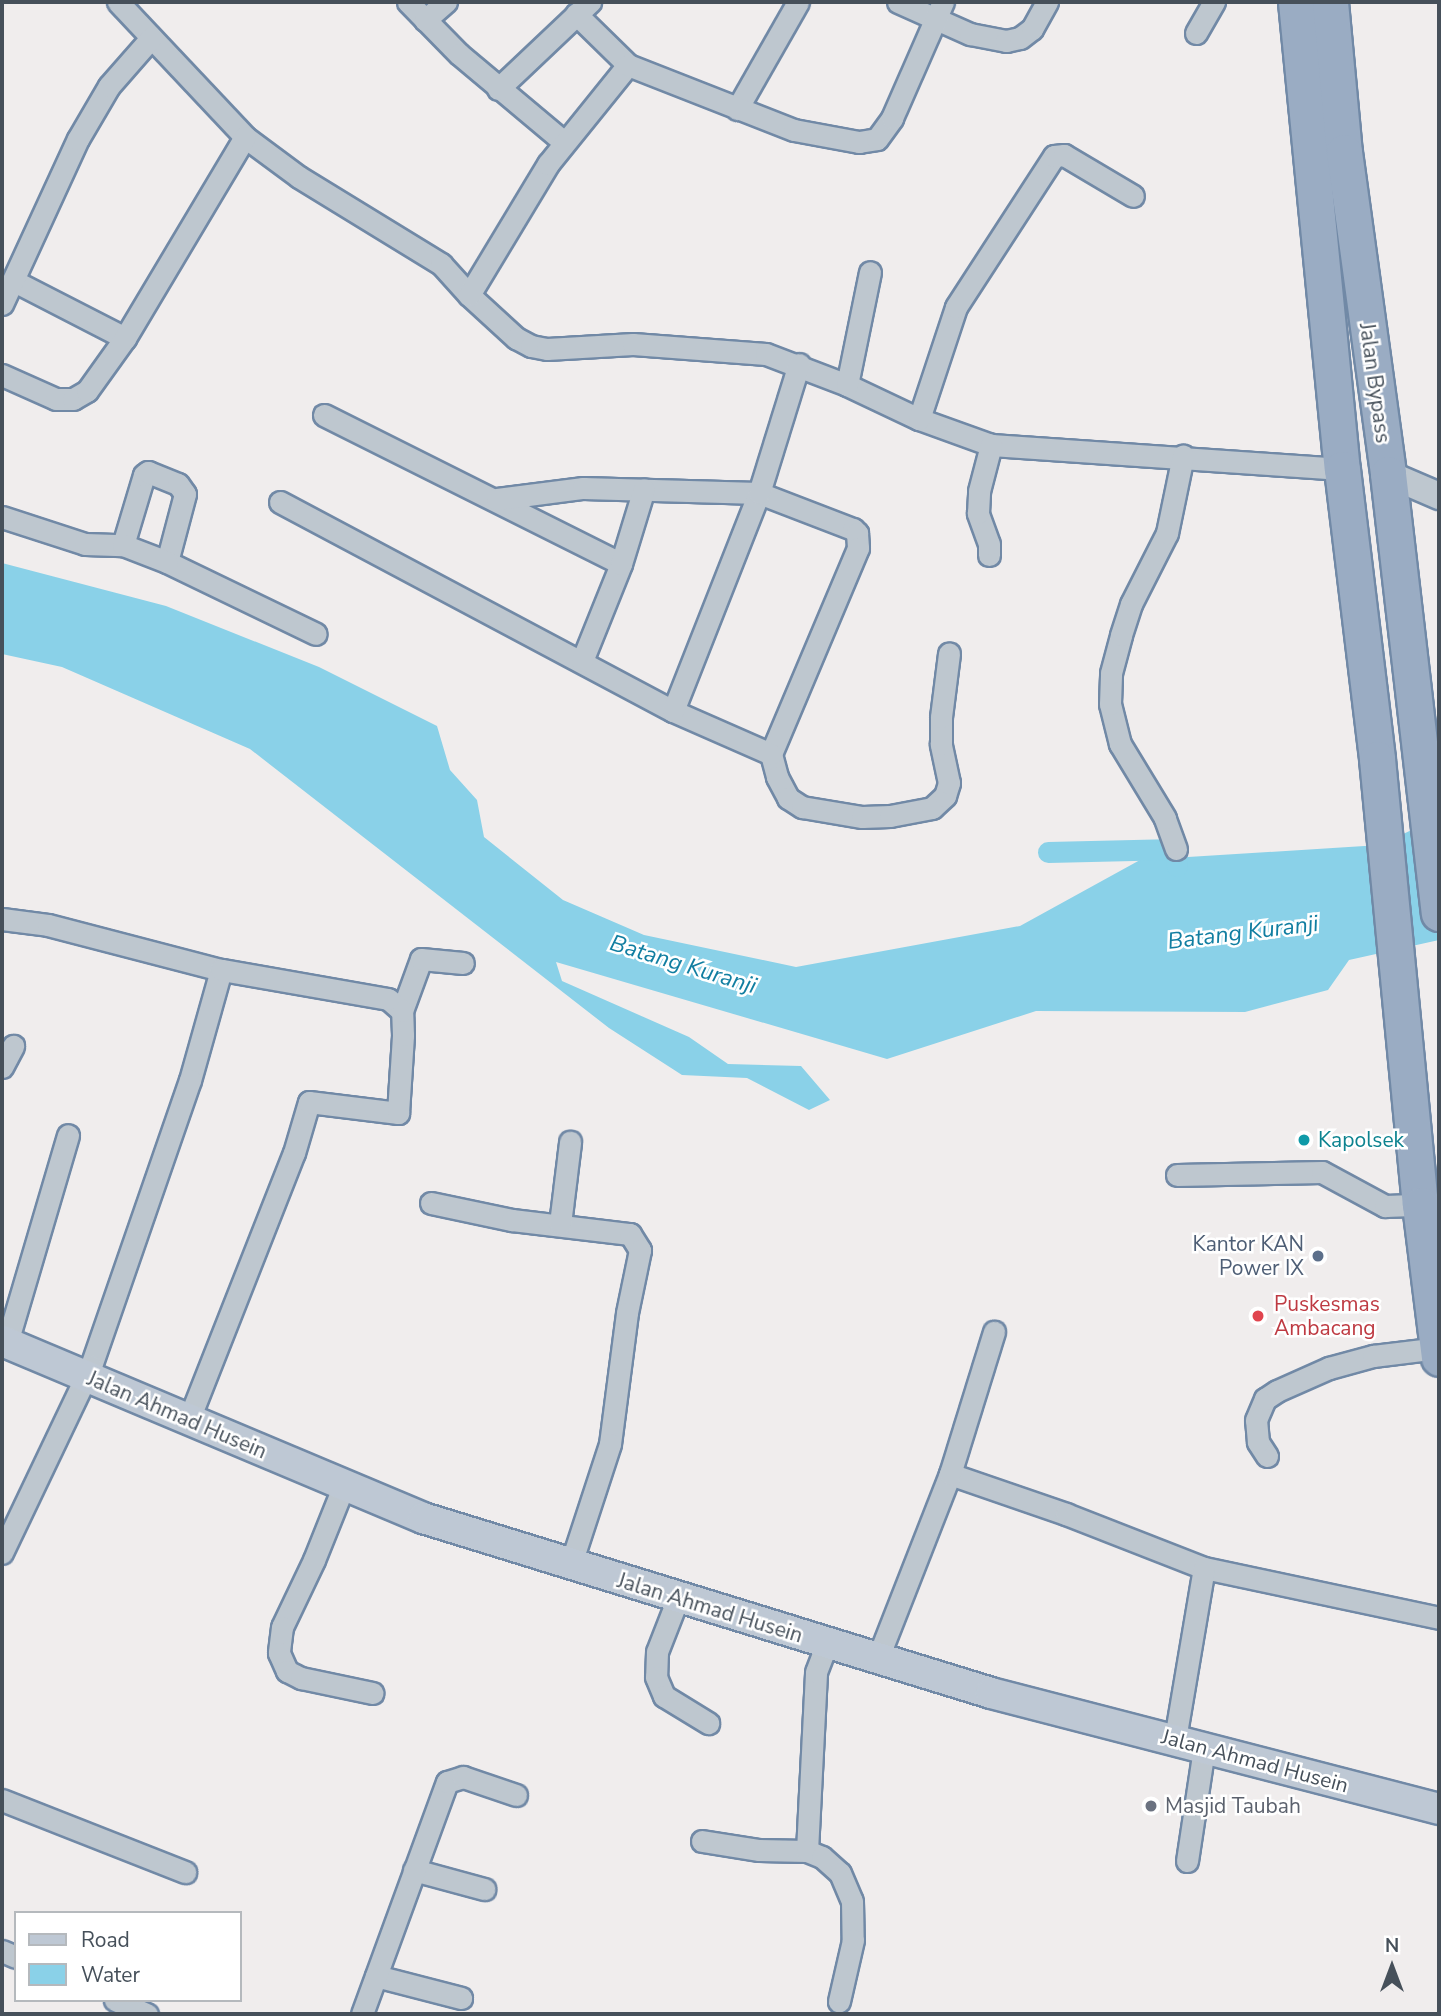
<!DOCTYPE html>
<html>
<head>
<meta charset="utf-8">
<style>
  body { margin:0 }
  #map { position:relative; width:1441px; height:2016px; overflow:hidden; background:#f0eded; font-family:"Nunito Sans",sans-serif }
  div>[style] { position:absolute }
  .water>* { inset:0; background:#8ad1e8 }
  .canal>* { height:21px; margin:-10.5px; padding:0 10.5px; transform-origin:10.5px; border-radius:10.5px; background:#8ad1e8 }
  .roads { filter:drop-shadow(2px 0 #7189a6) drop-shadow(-2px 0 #7189a6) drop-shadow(0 2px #7189a6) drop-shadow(0 -2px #7189a6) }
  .minor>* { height:21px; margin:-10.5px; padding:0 10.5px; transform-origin:10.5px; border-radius:10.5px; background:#bec7cf }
  .tertiary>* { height:26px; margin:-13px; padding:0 13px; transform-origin:13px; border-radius:13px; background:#bec7cf }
  .secondary>* { height:30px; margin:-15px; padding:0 15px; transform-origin:15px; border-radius:15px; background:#bec8d4 }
  .trunk>* { height:35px; margin:-17.5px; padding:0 17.5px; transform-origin:17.5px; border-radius:17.5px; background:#9aacc3 }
  .dots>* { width:19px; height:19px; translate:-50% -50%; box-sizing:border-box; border:4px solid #fff; border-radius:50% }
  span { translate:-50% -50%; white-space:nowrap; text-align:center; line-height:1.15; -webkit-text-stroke:5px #fff; paint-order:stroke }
  .street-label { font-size:21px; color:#46505a }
  .culture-label { font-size:21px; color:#0d838f }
  .left { translate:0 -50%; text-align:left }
  .service-label { font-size:21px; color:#4e5e75 }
  .right { translate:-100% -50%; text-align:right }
  .health-label { font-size:21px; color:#be3a42 }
  .worship-label { font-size:21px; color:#5b616d }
  .water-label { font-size:23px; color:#117ea1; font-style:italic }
  .frame { position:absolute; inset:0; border:4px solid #46505a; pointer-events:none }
  .legend { position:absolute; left:14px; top:1911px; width:228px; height:91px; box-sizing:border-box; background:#fff; border:2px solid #b5b9bd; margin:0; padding:9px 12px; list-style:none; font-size:21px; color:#46505a }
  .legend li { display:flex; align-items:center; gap:14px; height:35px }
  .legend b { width:35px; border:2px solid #b5b9bd }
  .north { position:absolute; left:1357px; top:1932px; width:70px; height:70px; -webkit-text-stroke:5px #fff; paint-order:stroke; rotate:0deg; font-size:19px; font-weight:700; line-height:28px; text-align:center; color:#46505a }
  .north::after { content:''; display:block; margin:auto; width:24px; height:32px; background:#46505a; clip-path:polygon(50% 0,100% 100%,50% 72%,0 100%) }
</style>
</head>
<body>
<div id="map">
  <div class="water">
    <i style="clip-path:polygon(2px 563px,166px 606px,319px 667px,437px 726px,450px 770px,477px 800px,484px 837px,563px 900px,644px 935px,796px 967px,1020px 926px,1140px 860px,1380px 845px,1439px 817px,1439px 940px,1349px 960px,1328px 990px,1245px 1012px,1036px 1011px,887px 1059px,556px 962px,562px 981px,689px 1037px,728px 1064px,801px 1066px,830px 1100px,809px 1110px,747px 1078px,682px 1075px,609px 1028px,250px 749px,62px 667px,2px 654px)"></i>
  </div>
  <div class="canal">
    <i style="left:1048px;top:852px;width:128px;rotate:-1.3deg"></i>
    <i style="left:1176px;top:849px;width:17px;rotate:87deg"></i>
  </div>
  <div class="roads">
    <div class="minor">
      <i style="left:118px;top:2px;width:185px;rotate:46.7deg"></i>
      <i style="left:245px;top:137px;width:67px;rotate:36.5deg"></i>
      <i style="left:299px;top:177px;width:167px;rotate:31.5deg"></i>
      <i style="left:441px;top:264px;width:42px;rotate:47.9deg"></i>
      <i style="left:469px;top:295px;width:64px;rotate:42.5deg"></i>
      <i style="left:516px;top:338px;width:17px;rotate:28deg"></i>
      <i style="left:531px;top:346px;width:16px;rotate:11deg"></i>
      <i style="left:547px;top:349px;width:86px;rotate:-3.3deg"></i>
      <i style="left:633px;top:344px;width:133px;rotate:4.3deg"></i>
      <i style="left:766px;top:354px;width:87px;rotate:20.9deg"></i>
      <i style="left:847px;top:385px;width:80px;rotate:25.3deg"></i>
      <i style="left:919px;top:419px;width:77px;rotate:19.9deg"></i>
      <i style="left:991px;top:445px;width:352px;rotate:3.9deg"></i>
      <i style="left:408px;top:2px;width:73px;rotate:45.6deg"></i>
      <i style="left:459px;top:54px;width:137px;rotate:40deg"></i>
      <i style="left:898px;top:2px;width:79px;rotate:24deg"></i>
      <i style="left:970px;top:34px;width:37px;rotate:11deg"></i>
      <i style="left:1006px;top:41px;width:14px;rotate:-12deg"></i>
      <i style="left:1020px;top:38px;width:15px;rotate:-37deg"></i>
      <i style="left:1032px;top:29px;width:31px;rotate:-61deg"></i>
      <i style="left:576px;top:14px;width:73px;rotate:44.4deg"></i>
      <i style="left:425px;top:20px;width:28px;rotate:-41deg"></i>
      <i style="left:1196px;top:33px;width:36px;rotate:-60deg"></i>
      <i style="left:498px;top:89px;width:127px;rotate:-43.4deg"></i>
      <i style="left:737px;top:109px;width:123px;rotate:-60.3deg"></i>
      <i style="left:14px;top:281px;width:125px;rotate:27.2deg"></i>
      <i style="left:125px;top:338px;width:234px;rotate:-59.2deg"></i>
      <i style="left:469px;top:295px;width:153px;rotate:-58.9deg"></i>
      <i style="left:548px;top:164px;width:127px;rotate:-51.1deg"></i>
      <i style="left:628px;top:65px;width:178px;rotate:21.4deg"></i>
      <i style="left:794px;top:130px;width:66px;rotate:10.5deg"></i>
      <i style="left:859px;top:142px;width:18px;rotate:-9deg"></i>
      <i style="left:877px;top:139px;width:26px;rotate:-54deg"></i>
      <i style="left:892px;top:118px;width:127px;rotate:-66.3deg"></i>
      <i style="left:2px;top:304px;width:182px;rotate:-65.3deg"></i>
      <i style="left:78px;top:139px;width:61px;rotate:-59.7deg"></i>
      <i style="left:109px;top:86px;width:64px;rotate:-48.8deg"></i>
      <i style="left:2px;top:375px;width:59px;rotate:24deg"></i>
      <i style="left:56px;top:399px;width:17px"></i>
      <i style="left:73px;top:399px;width:16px;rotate:-30deg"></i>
      <i style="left:87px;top:391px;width:65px;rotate:-54.4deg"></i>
      <i style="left:847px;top:385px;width:115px;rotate:-78.5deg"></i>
      <i style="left:324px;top:415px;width:332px;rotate:26.6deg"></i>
      <i style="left:919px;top:419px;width:118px;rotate:-71.7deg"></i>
      <i style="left:956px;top:307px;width:180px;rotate:-57deg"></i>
      <i style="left:1054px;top:156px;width:10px;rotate:-6deg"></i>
      <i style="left:1064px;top:155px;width:80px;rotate:30.7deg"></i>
      <i style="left:497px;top:499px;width:87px;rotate:-7.3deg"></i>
      <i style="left:583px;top:488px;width:176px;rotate:1.6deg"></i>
      <i style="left:759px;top:493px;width:101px;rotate:21deg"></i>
      <i style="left:853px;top:529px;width:6px;rotate:45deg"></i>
      <i style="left:857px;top:533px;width:15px;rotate:86deg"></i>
      <i style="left:858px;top:548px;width:224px;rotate:112.9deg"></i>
      <i style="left:771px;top:754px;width:24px;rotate:75deg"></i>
      <i style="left:777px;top:777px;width:24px;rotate:62deg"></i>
      <i style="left:788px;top:798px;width:17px;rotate:33deg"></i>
      <i style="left:802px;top:807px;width:61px;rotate:9.5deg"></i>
      <i style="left:862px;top:817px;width:28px;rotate:-2deg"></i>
      <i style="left:890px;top:816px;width:43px;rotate:-10.8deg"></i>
      <i style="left:932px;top:808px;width:18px;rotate:-43deg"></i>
      <i style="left:945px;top:796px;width:14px;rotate:-73deg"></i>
      <i style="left:949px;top:783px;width:40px;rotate:-102deg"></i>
      <i style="left:941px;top:744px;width:27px;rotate:-90deg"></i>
      <i style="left:941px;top:717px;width:64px;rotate:-82.8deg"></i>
      <i style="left:280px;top:502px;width:445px;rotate:28deg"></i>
      <i style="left:673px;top:711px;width:107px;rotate:23.7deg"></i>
      <i style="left:2px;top:517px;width:87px;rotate:18deg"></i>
      <i style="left:85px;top:544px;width:38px;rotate:2deg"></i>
      <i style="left:123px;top:545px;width:73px;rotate:-73.3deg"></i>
      <i style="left:144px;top:475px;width:5px;rotate:-37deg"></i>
      <i style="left:148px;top:472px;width:32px;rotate:22deg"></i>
      <i style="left:178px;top:484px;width:12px;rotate:55deg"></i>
      <i style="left:185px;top:494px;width:70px;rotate:104.8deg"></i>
      <i style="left:167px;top:562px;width:165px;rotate:25.8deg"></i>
      <i style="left:123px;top:545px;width:47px;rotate:21.1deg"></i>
      <i style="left:989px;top:555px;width:11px;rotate:-90deg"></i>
      <i style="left:989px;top:544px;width:33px;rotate:-110deg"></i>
      <i style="left:978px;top:513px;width:22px;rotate:-87deg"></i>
      <i style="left:979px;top:491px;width:48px;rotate:-75.4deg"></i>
      <i style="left:582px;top:661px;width:105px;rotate:-68.1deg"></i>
      <i style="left:621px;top:564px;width:78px;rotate:-73deg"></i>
      <i style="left:673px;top:711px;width:234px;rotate:-68.5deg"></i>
      <i style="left:759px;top:493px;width:135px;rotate:-72.8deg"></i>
      <i style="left:1176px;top:849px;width:33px;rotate:-110deg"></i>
      <i style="left:1165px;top:818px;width:87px;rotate:-121.3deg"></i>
      <i style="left:1120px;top:744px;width:41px;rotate:-104deg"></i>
      <i style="left:1110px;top:704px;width:31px;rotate:-88deg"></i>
      <i style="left:1111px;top:673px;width:39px;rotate:-75deg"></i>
      <i style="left:1121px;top:635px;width:33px;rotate:-72deg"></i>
      <i style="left:1131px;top:604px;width:80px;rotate:-63.1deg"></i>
      <i style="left:1167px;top:533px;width:79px;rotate:-78.3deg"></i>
      <i style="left:2px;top:919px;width:46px;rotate:7.4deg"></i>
      <i style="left:48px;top:925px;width:179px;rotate:14.6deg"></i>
      <i style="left:221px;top:970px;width:114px;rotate:105.7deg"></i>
      <i style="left:190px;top:1080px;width:303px;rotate:109.1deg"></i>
      <i style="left:91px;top:1366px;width:207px;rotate:115.5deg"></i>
      <i style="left:402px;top:1011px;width:55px;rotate:-69.9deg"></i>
      <i style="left:421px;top:959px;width:42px;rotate:5.4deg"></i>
      <i style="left:2px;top:1067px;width:24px;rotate:-62deg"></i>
      <i style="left:1177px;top:1175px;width:145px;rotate:-1.2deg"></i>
      <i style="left:1322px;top:1172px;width:72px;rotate:28.4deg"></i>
      <i style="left:1385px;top:1206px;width:35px;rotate:-2deg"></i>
      <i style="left:431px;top:1203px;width:83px;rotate:11.9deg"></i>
      <i style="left:512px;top:1220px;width:119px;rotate:6.8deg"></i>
      <i style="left:630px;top:1234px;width:19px;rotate:58deg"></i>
      <i style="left:640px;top:1250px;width:64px;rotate:101.7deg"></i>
      <i style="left:627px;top:1313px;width:132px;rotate:97.4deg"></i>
      <i style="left:610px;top:1444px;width:113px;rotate:108.1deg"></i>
      <i style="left:560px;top:1224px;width:83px;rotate:-83deg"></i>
      <i style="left:11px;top:1329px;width:202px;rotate:-73.6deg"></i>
      <i style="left:193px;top:1409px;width:275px;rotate:-68.5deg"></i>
      <i style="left:294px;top:1153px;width:53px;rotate:-73.6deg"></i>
      <i style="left:309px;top:1102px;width:90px;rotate:7deg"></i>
      <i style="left:398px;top:1113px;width:78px;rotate:-86.3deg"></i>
      <i style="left:403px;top:1035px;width:24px;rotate:-92deg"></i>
      <i style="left:402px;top:1011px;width:18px;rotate:-139deg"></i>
      <i style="left:388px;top:999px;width:169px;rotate:-170.1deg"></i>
      <i style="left:1267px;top:1456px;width:17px;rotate:-123deg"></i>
      <i style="left:1258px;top:1442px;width:22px;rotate:-95deg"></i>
      <i style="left:1256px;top:1420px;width:23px;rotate:-67deg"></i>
      <i style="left:1265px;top:1399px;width:14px;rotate:-34deg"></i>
      <i style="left:1277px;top:1391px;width:57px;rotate:-23.9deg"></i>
      <i style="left:1329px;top:1368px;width:46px;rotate:-15.3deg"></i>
      <i style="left:1373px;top:1356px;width:65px;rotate:-7deg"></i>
      <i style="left:950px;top:1474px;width:123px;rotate:19deg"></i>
      <i style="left:1066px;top:1514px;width:148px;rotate:21.4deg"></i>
      <i style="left:1204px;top:1568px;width:240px;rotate:12deg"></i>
      <i style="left:344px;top:1485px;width:81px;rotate:111.8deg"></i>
      <i style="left:314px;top:1560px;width:74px;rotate:115.5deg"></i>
      <i style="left:282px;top:1627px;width:26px;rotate:97deg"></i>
      <i style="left:279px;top:1653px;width:20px;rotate:66deg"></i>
      <i style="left:287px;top:1671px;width:16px;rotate:27deg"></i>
      <i style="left:301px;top:1678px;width:73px;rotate:11.9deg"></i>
      <i style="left:678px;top:1598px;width:58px;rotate:111.3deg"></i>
      <i style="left:657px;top:1652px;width:25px;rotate:92deg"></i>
      <i style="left:656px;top:1677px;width:21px;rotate:67deg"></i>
      <i style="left:664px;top:1696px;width:52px;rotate:31.5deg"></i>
      <i style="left:883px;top:1645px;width:184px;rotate:-68.6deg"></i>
      <i style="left:950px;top:1474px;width:149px;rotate:-72.8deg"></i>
      <i style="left:1175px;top:1739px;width:173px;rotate:-80.4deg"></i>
      <i style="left:2px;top:1800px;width:197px;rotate:21.5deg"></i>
      <i style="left:702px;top:1841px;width:58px;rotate:9deg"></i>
      <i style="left:759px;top:1850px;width:48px;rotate:1.2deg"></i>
      <i style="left:807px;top:1851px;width:179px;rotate:-87.1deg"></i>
      <i style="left:816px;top:1672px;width:30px;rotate:-69deg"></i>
      <i style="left:807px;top:1851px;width:16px;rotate:22deg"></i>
      <i style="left:822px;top:1857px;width:24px;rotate:42deg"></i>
      <i style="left:840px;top:1873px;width:30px;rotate:67deg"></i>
      <i style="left:852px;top:1901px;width:39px;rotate:89deg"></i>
      <i style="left:853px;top:1940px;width:63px;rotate:102.9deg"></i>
      <i style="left:1187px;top:1861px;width:113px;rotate:-81.4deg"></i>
      <i style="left:414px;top:1870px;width:73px;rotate:15.2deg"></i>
      <i style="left:2px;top:1951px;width:15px;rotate:23deg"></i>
      <i style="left:376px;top:1976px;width:88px;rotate:14.5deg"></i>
      <i style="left:115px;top:2000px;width:35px;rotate:24deg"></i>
      <i style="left:362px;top:2014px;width:247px;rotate:-69.9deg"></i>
      <i style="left:447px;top:1782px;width:17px;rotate:-17deg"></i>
      <i style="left:463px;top:1777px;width:56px;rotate:18.8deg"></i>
    </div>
    <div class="tertiary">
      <i style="left:1388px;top:474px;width:56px;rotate:23.3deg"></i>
    </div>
    <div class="secondary">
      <i style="left:2px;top:1341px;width:457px;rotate:22.8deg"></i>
      <i style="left:423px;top:1518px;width:594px;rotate:17.12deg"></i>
      <i style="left:991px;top:1693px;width:463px;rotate:14.5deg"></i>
    </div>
    <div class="trunk">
      <i style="left:1296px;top:2px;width:469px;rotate:84.4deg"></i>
      <i style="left:1342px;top:469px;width:292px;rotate:83.1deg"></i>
      <i style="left:1377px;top:759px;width:448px;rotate:84.5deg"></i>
      <i style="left:1420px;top:1205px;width:154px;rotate:82.9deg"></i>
      <i style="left:1330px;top:2px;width:151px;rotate:84.7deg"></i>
      <i style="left:1344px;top:152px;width:325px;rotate:82.2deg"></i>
      <i style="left:1388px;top:474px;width:442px;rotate:83.4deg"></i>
    </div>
  </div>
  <div class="dots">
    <i style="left:1304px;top:1140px;background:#0f9aa8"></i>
    <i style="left:1318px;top:1256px;background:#5c6f8a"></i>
    <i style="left:1258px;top:1316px;background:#e0444e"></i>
    <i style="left:1151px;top:1806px;background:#6b7280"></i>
  </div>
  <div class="street-label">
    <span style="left:1375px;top:383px;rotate:82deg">Jalan Bypass</span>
    <span style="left:177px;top:1415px;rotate:23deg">Jalan Ahmad Husein</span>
    <span style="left:710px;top:1608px;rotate:17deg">Jalan Ahmad Husein</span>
    <span style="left:1255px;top:1761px;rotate:15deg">Jalan Ahmad Husein</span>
  </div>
  <div class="culture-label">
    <span class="left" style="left:1318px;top:1140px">Kapolsek</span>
  </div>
  <div class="service-label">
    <span class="right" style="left:1304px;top:1256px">Kantor KAN<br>Power IX</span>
  </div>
  <div class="health-label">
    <span class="left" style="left:1274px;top:1316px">Puskesmas<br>Ambacang</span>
  </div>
  <div class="worship-label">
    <span class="left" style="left:1165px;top:1806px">Masjid Taubah</span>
  </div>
  <div class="water-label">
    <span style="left:1243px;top:933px;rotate:-7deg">Batang Kuranji</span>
    <span style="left:683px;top:965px;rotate:17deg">Batang Kuranji</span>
  </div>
  <div class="frame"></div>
  <ul class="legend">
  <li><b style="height:9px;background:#bec8d4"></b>Road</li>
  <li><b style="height:19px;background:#8ad1e8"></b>Water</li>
  </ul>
  <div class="north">N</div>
</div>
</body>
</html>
